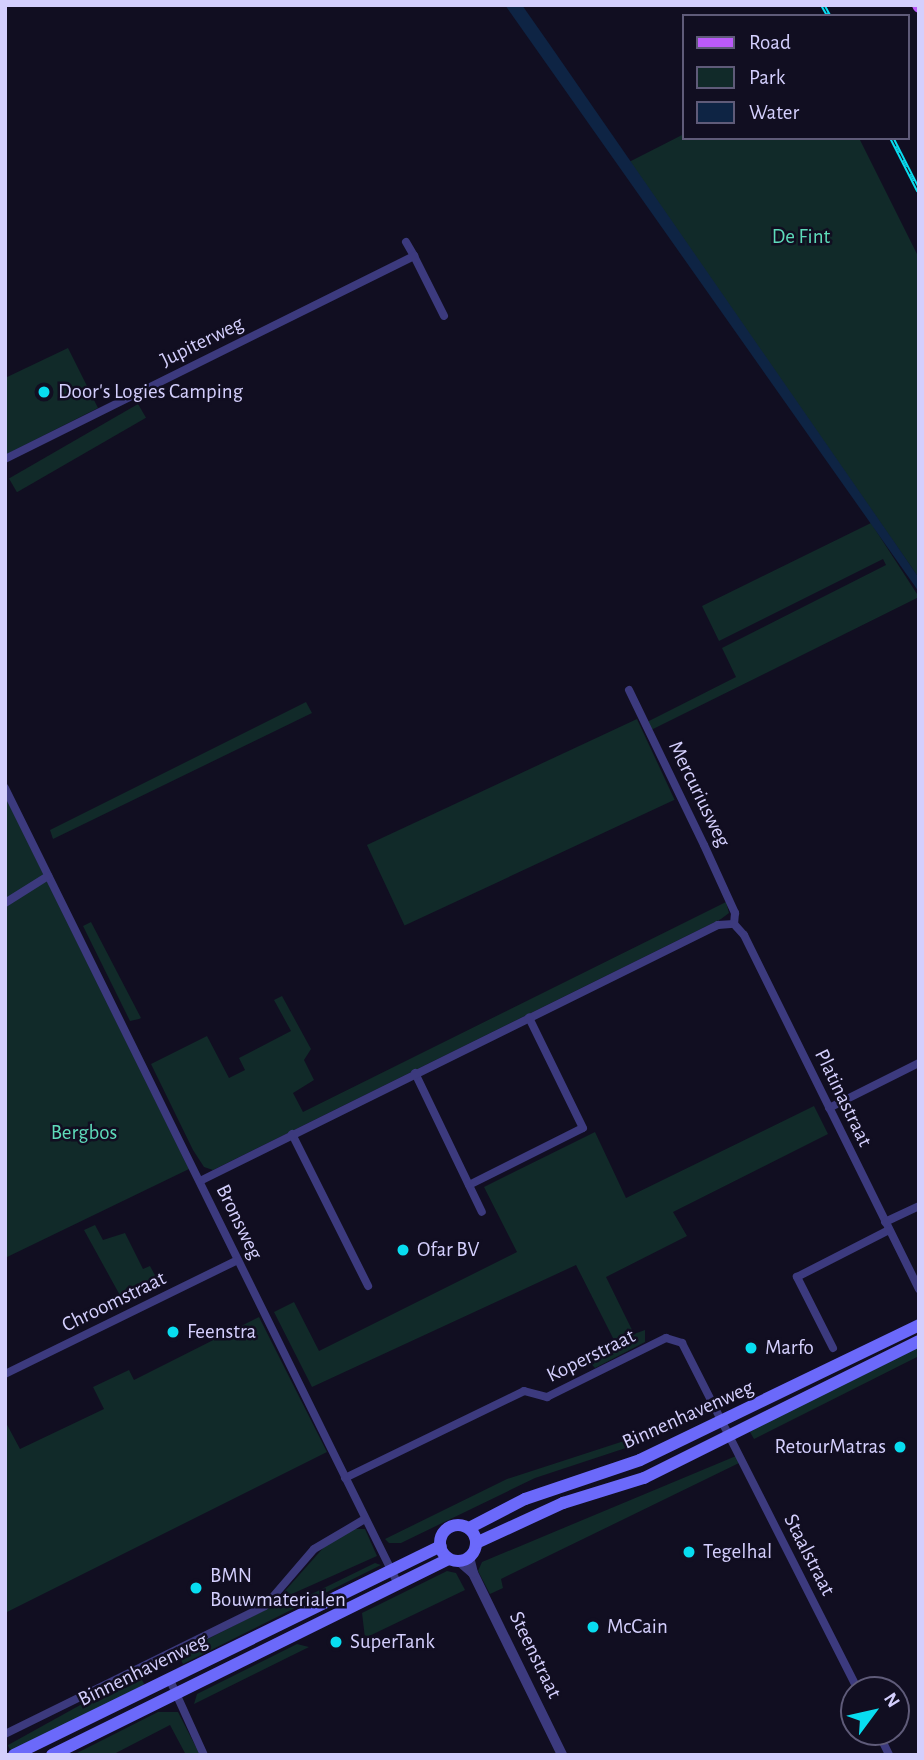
<!DOCTYPE html>
<html>
<head>
<meta charset="utf-8">
<style>
  body { margin:0 }
  #map { position:relative; width:924px; height:1760px; overflow:hidden; background:#110e21; font-family:"Alegreya Sans",sans-serif }
  div>[style] { position:absolute }
  .green>* { inset:0; background:#112a29; transform-origin:0 0 }
  .water>* { inset:0; background:#0e2444 }
  .minor>* { height:8px; margin:-4px; padding:0 4px; transform-origin:4px; border-radius:4px; background:#3c3a7e }
  .tertiary>* { height:10px; margin:-5px; padding:0 5px; transform-origin:5px; border-radius:5px; background:#3c3a7e }
  .secondary>* { height:12px; margin:-6px; padding:0 6px; transform-origin:6px; border-radius:6px; background:#6b69fa }
  .secondary>.ring { margin:-6px; padding:0; box-sizing:content-box; background:none; border:12px solid #6b69fa; border-radius:50% }
  .primary>* { height:12px; margin:-6px; padding:0 6px; transform-origin:6px; border-radius:6px; background:#bb5afa }
  .rail>* { height:5px; margin-top:-2.5px; transform-origin:0; background:repeating-linear-gradient(90deg,#110e21 0 8px,#08ddf0 0 16px); box-sizing:border-box; border-block:2px solid #08ddf0 }
  .dots>* { width:19px; height:19px; translate:-50% -50%; box-sizing:border-box; border:4px solid #110e21; border-radius:50% }
  span { translate:-50% -50%; white-space:nowrap; text-align:center; line-height:1.15; -webkit-text-stroke:5px #110e21; paint-order:stroke }
  .park-label { font-size:21px; color:#5edbba }
  .street-label { font-size:21px; color:#d4cffd }
  .poi-label { font-size:21px; color:#d4cffd }
  .left { translate:0 -50%; text-align:left }
  .right { translate:-100% -50%; text-align:right }
  .frame { position:absolute; inset:0; border:7px solid #d4cffd; pointer-events:none }
  .legend { position:absolute; left:682px; top:14px; width:228px; height:126px; box-sizing:border-box; background:#110e21; border:2px solid #5f5b79; margin:0; padding:9px 12px; list-style:none; font-size:21px; color:#d4cffd }
  .legend li { display:flex; align-items:center; gap:14px; height:35px }
  .legend b { width:35px; border:2px solid #5f5b79 }
  .north { position:absolute; left:840px; top:1676px; width:70px; height:70px; box-sizing:border-box; background:#110e21; border:2px solid #5f5b79; border-radius:50%; rotate:57deg; font-size:19px; font-weight:700; line-height:28px; text-align:center; color:#d4cffd }
  .north::after { content:''; display:block; margin:auto; width:24px; height:32px; background:#08ddf0; clip-path:polygon(50% 0,100% 100%,50% 72%,0 100%) }
</style>
</head>
<body>
<div id="map">
  <div class="green">
    <i style="clip-path:polygon(684px 134px,684px 138px,859px 138px,919px 258px,919px 578px,629px 162px)"></i>
    <i style="clip-path:polygon(68px 348px,98px 408px,5px 455px,5px 378px)"></i>
    <i style="left:138px;top:404px;width:16px;height:149px;rotate:60deg"></i>
    <i style="clip-path:polygon(871px 523px,919px 597px,651px 730px,647px 722px,736px 677px,722px 648px,886px 565px,883px 559px,719px 641px,702px 606px)"></i>
    <i style="clip-path:polygon(306px 702px,312px 713px,53px 839px,50px 830px)"></i>
    <i style="left:637px;top:719px;width:89px;height:298px;rotate:65deg"></i>
    <i style="clip-path:polygon(5px 796px,189px 1169px,5px 1258px)"></i>
    <i style="clip-path:polygon(726px 902px,729px 913px,721px 919px,213px 1170px,204px 1167px,193px 1150px,151px 1064px,207px 1036px,229px 1078px,245px 1070px,239px 1058px,291px 1031px,274px 1000px,282px 996px,311px 1049px,304px 1060px,314px 1080px,293px 1093px,303px 1112px)"></i>
    <i style="clip-path:polygon(91px 922px,141px 1018px,139px 1019px,130px 1021px,83px 926px)"></i>
    <i style="clip-path:polygon(814px 1106px,828px 1134px,673px 1212px,687px 1236px,606px 1277px,634px 1334px,645px 1330px,645px 1342px,595px 1368px,585px 1357px,614px 1340px,576px 1265px,312px 1387px,274px 1312px,294px 1302px,319px 1351px,517px 1252px,484px 1187px,595px 1132px,626px 1198px)"></i>
    <i style="clip-path:polygon(95px 1225px,103px 1240px,125px 1233px,143px 1269px,150px 1266px,158px 1281px,122px 1299px,84px 1230px)"></i>
    <i style="clip-path:polygon(259px 1317px,327px 1452px,5px 1613px,5px 1421px,20px 1449px,104px 1409px,93px 1387px,129px 1370px,134px 1380px)"></i>
    <i style="clip-path:polygon(919px 1345px,919px 1356px,754px 1439px,750px 1432px,765px 1423px)"></i>
    <i style="clip-path:polygon(710px 1405px,710px 1412px,653px 1439px,535px 1478px,401px 1543px,389px 1543px,385px 1539px,507px 1479px,664px 1428px)"></i>
    <i style="clip-path:polygon(736px 1456px,739px 1463px,501px 1579px,503px 1588px,490px 1594px,478px 1571px,482px 1562px)"></i>
    <i style="clip-path:polygon(352px 1529px,365px 1529px,377px 1556px,276px 1601px,324px 1547px)"></i>
    <i style="clip-path:polygon(375px 1563px,381px 1565px,183px 1664px,178px 1654px,271px 1607px,285px 1607px)"></i>
    <i style="clip-path:polygon(447px 1571px,456px 1573px,465px 1590px,365px 1638px,362px 1613px)"></i>
    <i style="clip-path:polygon(297px 1644px,309px 1647px,194px 1704px,197px 1694px)"></i>
    <i style="left:138px;top:1673px;width:13px;height:149px;rotate:61deg"></i>
    <i style="clip-path:polygon(158px 1712px,178px 1712px,200px 1755px,186px 1755px,170px 1725px,112px 1755px,73px 1755px)"></i>
  </div>
  <div class="water">
    <i style="clip-path:polygon(505px 5px,522px 5px,550px 45px,895px 543px,919px 578px,919px 592px)"></i>
  </div>
  <div class="minor">
    <i style="left:406px;top:242px;width:16px;rotate:60deg"></i>
    <i style="left:5px;top:459px;width:457px;rotate:-26.4deg"></i>
    <i style="left:414px;top:256px;width:67px;rotate:63.4deg"></i>
    <i style="left:629px;top:690px;width:172px;rotate:64.2deg"></i>
    <i style="left:704px;top:845px;width:75px;rotate:65.5deg"></i>
    <i style="left:735px;top:913px;width:11px;rotate:95deg"></i>
    <i style="left:5px;top:788px;width:888px;rotate:63.72deg"></i>
    <i style="left:5px;top:903px;width:51px;rotate:-32.1deg"></i>
    <i style="left:415px;top:1073px;width:154px;rotate:64.3deg"></i>
    <i style="left:829px;top:1108px;width:101px;rotate:-26.6deg"></i>
    <i style="left:292px;top:1134px;width:170px;rotate:63.4deg"></i>
    <i style="left:200px;top:1181px;width:578px;rotate:-26.3deg"></i>
    <i style="left:718px;top:925px;width:16px;rotate:-4deg"></i>
    <i style="left:734px;top:924px;width:15px;rotate:48deg"></i>
    <i style="left:744px;top:935px;width:395px;rotate:63.7deg"></i>
    <i style="left:469px;top:1185px;width:127px;rotate:-26.6deg"></i>
    <i style="left:583px;top:1128px;width:123px;rotate:-116.1deg"></i>
    <i style="left:885px;top:1222px;width:38px;rotate:-25deg"></i>
    <i style="left:833px;top:1348px;width:80px;rotate:-116.9deg"></i>
    <i style="left:797px;top:1277px;width:103px;rotate:-27.1deg"></i>
    <i style="left:5px;top:1374px;width:259px;rotate:-26.1deg"></i>
    <i style="left:345px;top:1478px;width:199px;rotate:-25.9deg"></i>
    <i style="left:524px;top:1391px;width:24px;rotate:15deg"></i>
    <i style="left:547px;top:1397px;width:133px;rotate:-26.4deg"></i>
    <i style="left:666px;top:1338px;width:17px;rotate:17deg"></i>
    <i style="left:682px;top:1343px;width:389px;rotate:63.1deg"></i>
    <i style="left:169px;top:1678px;width:85px;rotate:65.6deg"></i>
    <i style="left:878px;top:1732px;width:25px;rotate:64deg"></i>
    <i style="left:5px;top:1734px;width:290px;rotate:-26.2deg"></i>
    <i style="left:265px;top:1606px;width:75px;rotate:-49.3deg"></i>
    <i style="left:314px;top:1549px;width:59px;rotate:-30.5deg"></i>
  </div>
  <div class="tertiary">
    <i style="left:469px;top:1557px;width:16px;rotate:76deg"></i>
    <i style="left:473px;top:1573px;width:203px;rotate:63.9deg"></i>
    <i style="left:459px;top:1561px;width:18px;rotate:41deg"></i>
  </div>
  <div class="secondary">
    <i class="ring" style="left:440px;top:1525px;width:24px;height:24px"></i>
    <i style="left:469px;top:1528px;width:63px;rotate:-27.4deg"></i>
    <i style="left:525px;top:1499px;width:121px;rotate:-18.7deg"></i>
    <i style="left:640px;top:1460px;width:310px;rotate:-25.8deg"></i>
    <i style="left:476px;top:1543px;width:96px;rotate:-24.7deg"></i>
    <i style="left:563px;top:1503px;width:85px;rotate:-17.2deg"></i>
    <i style="left:644px;top:1478px;width:307px;rotate:-26.5deg"></i>
    <i style="left:14px;top:1755px;width:475px;rotate:-26.1deg"></i>
    <i style="left:52px;top:1755px;width:442px;rotate:-26.3deg"></i>
  </div>
  <div class="primary">
    <i style="left:918px;top:5px;width:2px;rotate:63deg"></i>
  </div>
  <div class="rail">
    <i style="left:823px;top:5px;width:13px;rotate:61deg"></i>
    <i style="left:892px;top:138px;width:59px;rotate:63deg"></i>
  </div>
  <div class="dots">
    <i style="left:44px;top:392px;background:#08ddf0"></i>
    <i style="left:403px;top:1250px;background:#08ddf0"></i>
    <i style="left:173px;top:1332px;background:#08ddf0"></i>
    <i style="left:751px;top:1348px;background:#08ddf0"></i>
    <i style="left:900px;top:1447px;background:#08ddf0"></i>
    <i style="left:689px;top:1552px;background:#08ddf0"></i>
    <i style="left:196px;top:1588px;background:#08ddf0"></i>
    <i style="left:593px;top:1627px;background:#08ddf0"></i>
    <i style="left:336px;top:1642px;background:#08ddf0"></i>
  </div>
  <div class="park-label">
    <span style="left:801px;top:237px">De Fint</span>
    <span style="left:84px;top:1133px">Bergbos</span>
  </div>
  <div class="street-label">
    <span style="left:202px;top:342px;rotate:-26deg">Jupiterweg</span>
    <span style="left:699px;top:794px;rotate:64deg">Mercuriusweg</span>
    <span style="left:843px;top:1098px;rotate:64deg">Platinastraat</span>
    <span style="left:239px;top:1222px;rotate:64deg">Bronsweg</span>
    <span style="left:114px;top:1302px;rotate:-26deg">Chroomstraat</span>
    <span style="left:591px;top:1356px;rotate:-26deg">Koperstraat</span>
    <span style="left:688px;top:1415px;rotate:-24deg">Binnenhavenweg</span>
    <span style="left:809px;top:1555px;rotate:63deg">Staalstraat</span>
    <span style="left:535px;top:1655px;rotate:64deg">Steenstraat</span>
    <span style="left:143px;top:1670px;rotate:-26deg">Binnenhavenweg</span>
  </div>
  <div class="poi-label">
    <span class="left" style="left:58px;top:392px">Door's Logies Camping</span>
    <span class="left" style="left:417px;top:1250px">Ofar BV</span>
    <span class="left" style="left:187px;top:1332px">Feenstra</span>
    <span class="left" style="left:765px;top:1348px">Marfo</span>
    <span class="right" style="left:886px;top:1447px">RetourMatras</span>
    <span class="left" style="left:703px;top:1552px">Tegelhal</span>
    <span class="left" style="left:210px;top:1588px">BMN<br>Bouwmaterialen</span>
    <span class="left" style="left:607px;top:1627px">McCain</span>
    <span class="left" style="left:350px;top:1642px">SuperTank</span>
  </div>
  <div class="frame"></div>
  <ul class="legend">
  <li><b style="height:9px;background:#bb5afa"></b>Road</li>
  <li><b style="height:19px;background:#112a29"></b>Park</li>
  <li><b style="height:19px;background:#0e2444"></b>Water</li>
  </ul>
  <div class="north">N</div>
</div>
</body>
</html>
